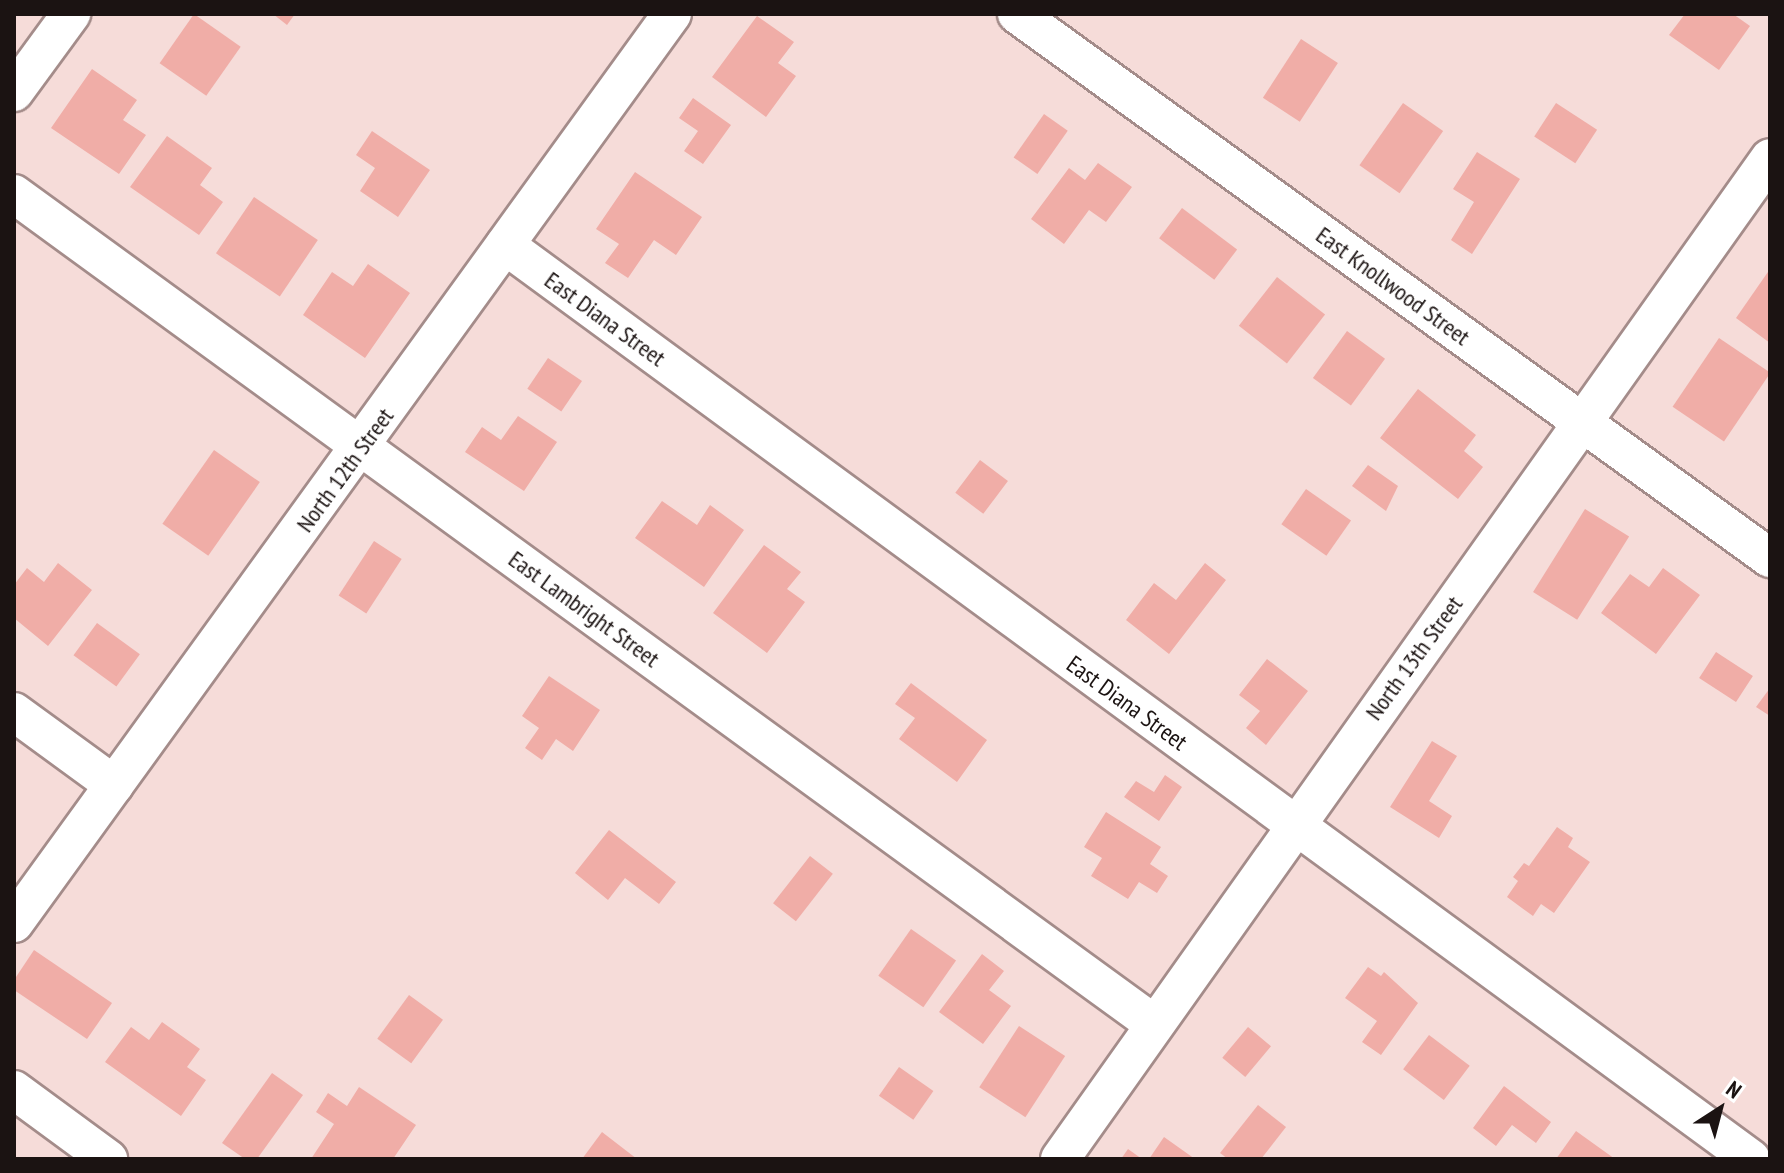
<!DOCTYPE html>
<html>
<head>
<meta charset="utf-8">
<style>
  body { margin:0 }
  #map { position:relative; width:1784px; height:1173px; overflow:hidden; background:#f6dcd9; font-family:"PT Sans Narrow",sans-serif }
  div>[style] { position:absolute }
  .building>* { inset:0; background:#f0ada7; transform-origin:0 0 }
  .roads { filter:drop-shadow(2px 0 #a48c8a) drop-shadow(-2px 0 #a48c8a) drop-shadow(0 2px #a48c8a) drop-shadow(0 -2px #a48c8a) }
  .minor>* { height:38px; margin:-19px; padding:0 19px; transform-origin:19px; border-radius:19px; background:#fff }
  span { translate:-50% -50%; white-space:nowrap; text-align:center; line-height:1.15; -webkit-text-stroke:6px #fff; paint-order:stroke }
  .street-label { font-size:24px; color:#1b1312 }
  .frame { position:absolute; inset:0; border:16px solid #1b1312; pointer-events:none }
  .north { position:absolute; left:1680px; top:1069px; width:80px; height:80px; -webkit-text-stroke:6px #fff; paint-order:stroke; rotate:36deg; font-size:22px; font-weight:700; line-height:32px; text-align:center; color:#1b1312 }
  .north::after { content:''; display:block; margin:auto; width:28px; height:36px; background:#1b1312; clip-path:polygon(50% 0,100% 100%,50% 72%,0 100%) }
</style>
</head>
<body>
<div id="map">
  <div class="building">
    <i style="left:194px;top:14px;width:57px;height:60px;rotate:35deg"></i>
    <i style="clip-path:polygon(273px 14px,295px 14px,287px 25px)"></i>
    <i style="clip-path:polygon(1685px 14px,1733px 14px,1750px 26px,1719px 70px,1669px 35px)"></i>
    <i style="clip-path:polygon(757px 16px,794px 42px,778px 63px,796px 76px,766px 117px,712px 77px)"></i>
    <i style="left:1301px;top:39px;width:44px;height:70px;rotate:33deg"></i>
    <i style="clip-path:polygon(92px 69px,137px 100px,123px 120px,146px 135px,119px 174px,51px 128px)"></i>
    <i style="clip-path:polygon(693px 98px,731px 125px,703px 164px,684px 151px,698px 131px,679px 118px)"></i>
    <i style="left:1403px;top:103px;width:49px;height:76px;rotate:35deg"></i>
    <i style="left:1556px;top:103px;width:49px;height:40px;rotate:33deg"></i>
    <i style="left:1044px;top:114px;width:29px;height:53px;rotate:35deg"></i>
    <i style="clip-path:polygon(372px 131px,430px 170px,398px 217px,360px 191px,375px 168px,356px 155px)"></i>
    <i style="clip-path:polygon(167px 136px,212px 168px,200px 185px,223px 202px,199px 235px,130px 187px)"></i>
    <i style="clip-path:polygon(1477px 152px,1520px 179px,1472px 254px,1451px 240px,1474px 202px,1453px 189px)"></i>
    <i style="clip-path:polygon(1098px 163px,1132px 187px,1106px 222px,1089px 210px,1064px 244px,1031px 219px,1069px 168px,1085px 180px)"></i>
    <i style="clip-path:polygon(635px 172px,702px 217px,676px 255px,654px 240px,628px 278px,605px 263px,619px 244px,596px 229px)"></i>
    <i style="left:254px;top:197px;width:77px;height:68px;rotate:34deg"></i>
    <i style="left:1182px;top:208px;width:69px;height:38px;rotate:37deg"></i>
    <i style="clip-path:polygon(368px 264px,410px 293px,365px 358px,303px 315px,332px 272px,353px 286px)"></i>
    <i style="clip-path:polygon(1770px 269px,1770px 343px,1736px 318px)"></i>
    <i style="left:1277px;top:277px;width:61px;height:62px;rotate:38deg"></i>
    <i style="left:1347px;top:331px;width:47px;height:58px;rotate:36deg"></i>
    <i style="left:1719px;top:338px;width:62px;height:83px;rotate:34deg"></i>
    <i style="left:548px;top:358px;width:41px;height:37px;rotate:34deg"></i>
    <i style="clip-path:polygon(1418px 389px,1476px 435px,1464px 451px,1483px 467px,1458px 499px,1380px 438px)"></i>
    <i style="clip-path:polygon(518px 416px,557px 442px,524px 491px,465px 452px,482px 427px,501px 440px)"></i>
    <i style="left:214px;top:450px;width:56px;height:90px;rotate:35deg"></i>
    <i style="left:980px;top:460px;width:35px;height:41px;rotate:37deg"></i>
    <i style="clip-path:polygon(1368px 465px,1398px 486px,1386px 511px,1352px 486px)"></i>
    <i style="left:1306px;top:489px;width:55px;height:43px;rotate:35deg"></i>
    <i style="clip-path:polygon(662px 501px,697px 525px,710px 505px,744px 530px,704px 587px,635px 538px)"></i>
    <i style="left:1585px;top:509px;width:52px;height:98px;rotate:32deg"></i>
    <i style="left:374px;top:541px;width:33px;height:65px;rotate:33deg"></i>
    <i style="clip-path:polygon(764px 545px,801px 572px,787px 589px,805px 602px,767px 653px,713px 613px)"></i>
    <i style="clip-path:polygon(58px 563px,92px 590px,48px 646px,14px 618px,14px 585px,27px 568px,44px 582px)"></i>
    <i style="clip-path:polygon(1205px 563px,1226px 580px,1169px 654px,1126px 620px,1154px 583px,1176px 600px)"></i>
    <i style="clip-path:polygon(1663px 568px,1700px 595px,1656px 654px,1601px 613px,1630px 574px,1649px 587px)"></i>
    <i style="left:97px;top:623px;width:53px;height:40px;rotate:36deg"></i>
    <i style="left:1716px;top:652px;width:44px;height:31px;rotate:33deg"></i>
    <i style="clip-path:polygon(1267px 659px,1308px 691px,1266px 745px,1246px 728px,1260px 711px,1239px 695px)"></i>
    <i style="clip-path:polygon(549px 676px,600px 710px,573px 751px,556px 739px,542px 760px,525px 748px,539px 728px,522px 716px)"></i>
    <i style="clip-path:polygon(911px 683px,987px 740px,957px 782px,899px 739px,915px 718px,895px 704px)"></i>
    <i style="clip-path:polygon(1770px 688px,1770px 716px,1756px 707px)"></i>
    <i style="clip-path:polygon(1432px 741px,1457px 756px,1429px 801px,1452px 816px,1439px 838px,1390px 807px)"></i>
    <i style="clip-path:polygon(1165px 775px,1182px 787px,1159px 821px,1124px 797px,1136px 781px,1154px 792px)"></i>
    <i style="clip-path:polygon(1106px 812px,1161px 847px,1150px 864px,1168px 876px,1157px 893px,1139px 882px,1128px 899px,1091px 876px,1102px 858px,1084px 847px)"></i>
    <i style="clip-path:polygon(1557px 827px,1573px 838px,1568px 847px,1590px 862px,1554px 913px,1541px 904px,1533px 916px,1507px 897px,1518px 881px,1513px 877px,1524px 863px,1529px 866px)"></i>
    <i style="clip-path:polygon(609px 830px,676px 882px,659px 904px,625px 878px,608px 900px,575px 873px)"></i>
    <i style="left:810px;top:856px;width:29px;height:60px;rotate:38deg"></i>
    <i style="left:911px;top:929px;width:55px;height:57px;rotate:35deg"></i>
    <i style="clip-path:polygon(34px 950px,112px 1003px,87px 1039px,14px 990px,14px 980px)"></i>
    <i style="clip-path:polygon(982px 954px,1004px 971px,989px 990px,1011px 1006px,983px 1044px,939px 1012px)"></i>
    <i style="clip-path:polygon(1368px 967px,1381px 976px,1384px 972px,1418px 1003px,1381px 1055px,1362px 1042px,1377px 1021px,1345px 998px)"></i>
    <i style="left:409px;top:995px;width:42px;height:54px;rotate:36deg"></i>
    <i style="clip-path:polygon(162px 1022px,200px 1049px,187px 1067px,206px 1080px,181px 1116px,105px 1062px,131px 1027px,149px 1040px)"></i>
    <i style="left:1019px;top:1026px;width:55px;height:73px;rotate:33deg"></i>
    <i style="left:1248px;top:1027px;width:30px;height:40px;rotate:40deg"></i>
    <i style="left:1429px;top:1035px;width:51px;height:43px;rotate:37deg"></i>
    <i style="left:899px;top:1067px;width:42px;height:35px;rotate:35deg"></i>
    <i style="clip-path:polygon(272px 1073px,303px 1095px,257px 1159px,245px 1159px,222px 1143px)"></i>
    <i style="clip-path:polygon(1504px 1086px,1551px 1122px,1536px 1143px,1512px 1125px,1496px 1146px,1473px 1128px)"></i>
    <i style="clip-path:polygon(359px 1087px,416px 1125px,393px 1159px,311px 1159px,334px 1124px,316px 1112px,328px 1093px,347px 1106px)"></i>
    <i style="clip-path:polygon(1258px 1105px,1286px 1127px,1261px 1159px,1228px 1159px,1220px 1153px)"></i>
    <i style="clip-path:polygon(1576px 1131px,1615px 1159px,1556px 1159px)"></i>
    <i style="clip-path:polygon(602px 1132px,637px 1159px,582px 1159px)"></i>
    <i style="clip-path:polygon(1164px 1137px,1195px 1159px,1149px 1159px)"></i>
    <i style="clip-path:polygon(1128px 1149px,1142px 1159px,1121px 1159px)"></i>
  </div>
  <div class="roads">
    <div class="minor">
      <i style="left:1017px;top:14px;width:929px;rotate:35.85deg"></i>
      <i style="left:14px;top:92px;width:97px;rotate:-53.8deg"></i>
      <i style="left:14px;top:194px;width:1410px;rotate:36.06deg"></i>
      <i style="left:505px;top:245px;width:1545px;rotate:36.26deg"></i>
      <i style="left:14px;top:712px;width:124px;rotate:36.1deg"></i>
      <i style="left:14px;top:923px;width:1122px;rotate:-54.1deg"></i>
      <i style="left:14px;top:1090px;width:117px;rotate:36.3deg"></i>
      <i style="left:1060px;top:1159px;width:1227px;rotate:-54.65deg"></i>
    </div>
  </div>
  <div class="street-label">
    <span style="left:1393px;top:286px;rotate:36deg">East Knollwood Street</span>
    <span style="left:605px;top:319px;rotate:36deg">East Diana Street</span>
    <span style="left:345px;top:470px;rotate:-54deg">North 12th Street</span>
    <span style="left:584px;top:609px;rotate:36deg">East Lambright Street</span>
    <span style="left:1414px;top:658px;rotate:-54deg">North 13th Street</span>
    <span style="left:1127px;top:703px;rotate:36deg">East Diana Street</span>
  </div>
  <div class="frame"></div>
  <div class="north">N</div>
</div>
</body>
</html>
